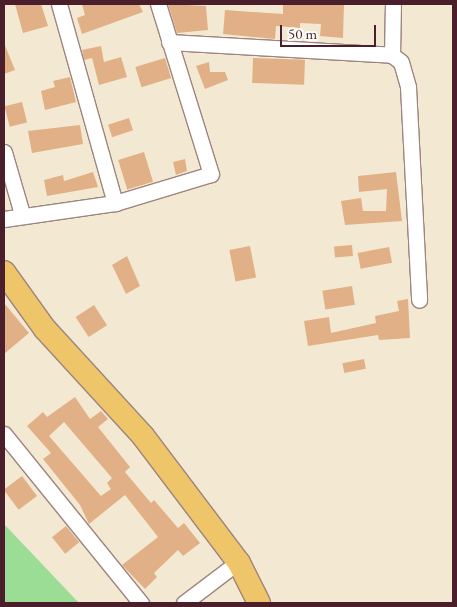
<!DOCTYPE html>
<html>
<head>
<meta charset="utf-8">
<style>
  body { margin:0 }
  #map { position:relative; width:457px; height:607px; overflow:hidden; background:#f3e9d2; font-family:"EB Garamond",serif }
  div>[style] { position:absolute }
  .green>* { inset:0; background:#9bdd95 }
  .building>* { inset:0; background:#e2b087; transform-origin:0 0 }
  .roads { filter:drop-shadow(1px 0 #9e847e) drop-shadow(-1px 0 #9e847e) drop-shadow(0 1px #9e847e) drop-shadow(0 -1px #9e847e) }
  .minor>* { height:15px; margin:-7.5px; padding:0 7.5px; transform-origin:7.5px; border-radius:7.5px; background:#fff }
  .highway>* { height:22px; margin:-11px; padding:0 11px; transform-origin:11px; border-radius:11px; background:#eec569 }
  span { translate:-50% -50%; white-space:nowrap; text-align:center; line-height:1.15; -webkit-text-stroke:5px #fdfcf7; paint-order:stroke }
  .frame { position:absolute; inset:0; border:5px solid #4a1f2b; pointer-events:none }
  .scale { position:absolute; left:280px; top:25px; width:96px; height:22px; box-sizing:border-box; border:2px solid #4a1f2b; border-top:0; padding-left:6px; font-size:15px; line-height:18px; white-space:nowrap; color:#4a1f2b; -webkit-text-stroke:4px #fdfcf7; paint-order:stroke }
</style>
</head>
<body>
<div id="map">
  <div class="green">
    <i style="clip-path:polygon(4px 524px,79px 603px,4px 603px)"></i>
  </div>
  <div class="building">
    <i style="clip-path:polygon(15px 4px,41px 4px,48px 26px,23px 33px)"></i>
    <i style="clip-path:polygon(82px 4px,139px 4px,143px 12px,82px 34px,77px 18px,85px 15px)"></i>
    <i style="clip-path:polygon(168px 4px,206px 6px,208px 30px,177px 33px)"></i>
    <i style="clip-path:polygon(283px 4px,344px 4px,343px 38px,320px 36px,321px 24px,300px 23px,300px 28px,276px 26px,275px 39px,223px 34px,225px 10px,283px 14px)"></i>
    <i style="clip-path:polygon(4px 43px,15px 70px,4px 74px)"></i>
    <i style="clip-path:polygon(101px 46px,104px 62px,121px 57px,127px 77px,99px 85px,92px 58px,84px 60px,82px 50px)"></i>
    <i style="left:165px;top:58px;width:21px;height:31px;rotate:73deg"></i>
    <i style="left:253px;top:58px;width:52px;height:25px;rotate:2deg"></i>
    <i style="clip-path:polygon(209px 62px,210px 72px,225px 72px,228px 80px,205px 89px,196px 66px)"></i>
    <i style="clip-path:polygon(70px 77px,76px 102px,45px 110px,41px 91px,55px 87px,53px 81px)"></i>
    <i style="left:22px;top:102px;width:21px;height:18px;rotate:76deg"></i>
    <i style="left:129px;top:118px;width:13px;height:22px;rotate:72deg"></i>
    <i style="clip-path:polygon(80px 125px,83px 144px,32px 153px,28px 131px)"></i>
    <i style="left:144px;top:152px;width:31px;height:27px;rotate:73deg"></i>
    <i style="clip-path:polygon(185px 159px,187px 171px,176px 175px,173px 162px)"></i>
    <i style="clip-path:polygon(93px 172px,98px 187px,47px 196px,44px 180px,63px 175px,64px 181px)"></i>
    <i style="clip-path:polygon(396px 172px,402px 221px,345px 225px,341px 201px,361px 198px,363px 211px,386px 211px,387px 189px,359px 192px,358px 176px)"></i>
    <i style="left:352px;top:245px;width:11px;height:18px;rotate:85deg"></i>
    <i style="left:250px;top:246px;width:32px;height:21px;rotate:79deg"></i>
    <i style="left:389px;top:247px;width:16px;height:32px;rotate:79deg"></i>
    <i style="clip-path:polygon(127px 256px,140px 286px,126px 294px,112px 265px)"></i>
    <i style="left:352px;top:286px;width:19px;height:30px;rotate:81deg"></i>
    <i style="clip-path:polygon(408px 299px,410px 338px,379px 340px,378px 335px,308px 346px,304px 321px,329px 317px,331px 333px,376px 323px,375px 316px,399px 311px,397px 301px)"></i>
    <i style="clip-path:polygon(4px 303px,29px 333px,4px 354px)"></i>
    <i style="left:94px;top:305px;width:24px;height:22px;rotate:57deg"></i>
    <i style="left:364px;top:359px;width:10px;height:22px;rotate:79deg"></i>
    <i style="clip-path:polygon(evenodd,75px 397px,90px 419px,101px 411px,108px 419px,98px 427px,130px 467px,125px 472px,151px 503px,154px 500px,178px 528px,184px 523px,200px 543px,183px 556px,178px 550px,154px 573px,157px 577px,145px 589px,122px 565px,158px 537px,125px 495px,89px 524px,80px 505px,43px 459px,51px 453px,27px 426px,43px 412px,47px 417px,75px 397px,64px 422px,112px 478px,107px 483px,111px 489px,101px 496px,49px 436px,64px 422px)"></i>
    <i style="left:22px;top:476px;width:25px;height:23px;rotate:53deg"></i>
    <i style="left:66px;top:526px;width:21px;height:18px;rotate:51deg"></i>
  </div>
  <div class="roads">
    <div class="minor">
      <i style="left:59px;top:4px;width:207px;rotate:74.3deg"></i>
      <i style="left:169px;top:42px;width:223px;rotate:3.3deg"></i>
      <i style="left:392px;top:55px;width:11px;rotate:38deg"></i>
      <i style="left:401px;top:62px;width:26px;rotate:74deg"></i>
      <i style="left:408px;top:87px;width:213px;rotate:87deg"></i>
      <i style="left:392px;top:55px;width:51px;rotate:-88.9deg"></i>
      <i style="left:4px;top:152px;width:65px;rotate:73.8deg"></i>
      <i style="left:4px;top:219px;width:112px;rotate:-8.2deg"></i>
      <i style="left:115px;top:203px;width:100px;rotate:-16.8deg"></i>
      <i style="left:211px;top:174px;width:178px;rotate:-107.3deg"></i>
      <i style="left:4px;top:434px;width:218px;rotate:51deg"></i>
      <i style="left:184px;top:603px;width:63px;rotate:-37.2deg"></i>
    </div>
    <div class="highway">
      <i style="left:4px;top:272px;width:70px;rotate:54.3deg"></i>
      <i style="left:45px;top:329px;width:145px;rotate:47.5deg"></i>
      <i style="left:143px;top:436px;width:159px;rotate:52.9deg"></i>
      <i style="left:239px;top:563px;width:45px;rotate:63.4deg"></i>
    </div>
  </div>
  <div class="frame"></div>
  <div class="scale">50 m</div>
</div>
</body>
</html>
